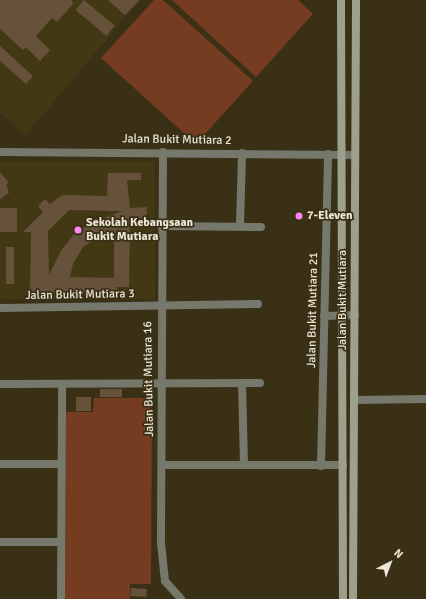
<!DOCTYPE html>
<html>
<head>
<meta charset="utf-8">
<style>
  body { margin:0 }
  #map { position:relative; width:426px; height:599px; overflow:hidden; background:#393015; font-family:Signika,sans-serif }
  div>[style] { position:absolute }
  .built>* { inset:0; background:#423814; transform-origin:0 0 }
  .green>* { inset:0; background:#763c21 }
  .building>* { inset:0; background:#66523b; transform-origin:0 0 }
  .street>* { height:8px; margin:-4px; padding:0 4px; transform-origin:4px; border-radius:4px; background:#75786b }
  .secondary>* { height:8px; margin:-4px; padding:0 4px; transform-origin:4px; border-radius:4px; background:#9ca08c }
  .dots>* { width:11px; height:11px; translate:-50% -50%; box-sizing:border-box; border:2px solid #393015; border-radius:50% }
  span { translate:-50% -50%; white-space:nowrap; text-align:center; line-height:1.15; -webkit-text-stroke:3.5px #393015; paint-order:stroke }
  .street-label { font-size:12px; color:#ebe6d6 }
  .poi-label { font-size:12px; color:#ebe6d6; font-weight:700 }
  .left { translate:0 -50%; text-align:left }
  .north { position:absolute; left:370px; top:543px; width:40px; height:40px; -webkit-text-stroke:3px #393015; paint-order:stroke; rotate:42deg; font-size:11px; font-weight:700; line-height:16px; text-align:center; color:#ebe6d6 }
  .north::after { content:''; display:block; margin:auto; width:14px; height:18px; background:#ebe6d6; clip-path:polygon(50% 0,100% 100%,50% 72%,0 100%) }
</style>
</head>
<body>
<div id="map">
  <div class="built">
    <i style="clip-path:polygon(0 0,140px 0,25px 136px,0 112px)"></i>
    <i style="left:155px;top:161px;width:138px;height:155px;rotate:90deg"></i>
  </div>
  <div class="green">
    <i style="clip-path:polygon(154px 0,163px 0,253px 81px,196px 144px,101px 58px)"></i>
    <i style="clip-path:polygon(172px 0,298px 0,313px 14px,256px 77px)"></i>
    <i style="clip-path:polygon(94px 398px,152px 398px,151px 584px,130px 584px,130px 599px,65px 599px,66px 412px,93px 412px)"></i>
  </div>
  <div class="building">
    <i style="clip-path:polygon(0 0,72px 0,73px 4px,57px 22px,52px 18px,36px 36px,50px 50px,40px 61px,26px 47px,23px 50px,0 29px)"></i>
    <i style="left:84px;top:0;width:40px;height:13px;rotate:40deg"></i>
    <i style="clip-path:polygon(108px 0,140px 0,125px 15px)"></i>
    <i style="clip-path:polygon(0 46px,33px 76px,26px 84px,0 61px)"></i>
    <i style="clip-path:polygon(0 172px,9px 183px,6px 184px,9px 193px,0 199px)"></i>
    <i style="clip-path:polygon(evenodd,108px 173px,141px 173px,141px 180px,127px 180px,130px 208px,147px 207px,146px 219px,130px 219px,129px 287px,117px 287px,117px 293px,30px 292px,31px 232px,23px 232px,43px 212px,38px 206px,45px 199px,50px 204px,62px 195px,107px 196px,108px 173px,69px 210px,122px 211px,93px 222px,75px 233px,62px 249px,49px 275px,48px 231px,69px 210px,108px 173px,114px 234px,114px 278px,70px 277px,73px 264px,83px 247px,102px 235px,114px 234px)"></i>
    <i style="left:0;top:208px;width:17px;height:24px"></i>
    <i style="left:6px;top:247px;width:8px;height:37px"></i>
    <i style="left:100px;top:389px;width:22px;height:8px"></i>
    <i style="left:76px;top:397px;width:15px;height:14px"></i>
    <i style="left:131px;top:588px;width:16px;height:8px;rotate:4deg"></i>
  </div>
  <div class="street">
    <i style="left:0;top:152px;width:354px;rotate:0.5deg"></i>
    <i style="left:163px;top:152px;width:391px;rotate:90.3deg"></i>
    <i style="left:161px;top:543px;width:38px;rotate:84deg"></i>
    <i style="left:165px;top:581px;width:24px;rotate:48deg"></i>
    <i style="left:161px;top:226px;width:100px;rotate:0.6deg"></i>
    <i style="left:240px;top:226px;width:73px;rotate:-88.4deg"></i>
    <i style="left:0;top:308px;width:258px;rotate:-0.9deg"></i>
    <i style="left:324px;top:316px;width:31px;rotate:-2deg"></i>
    <i style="left:242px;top:383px;width:82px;rotate:88.6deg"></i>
    <i style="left:0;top:384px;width:260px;rotate:-0.2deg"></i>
    <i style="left:356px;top:400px;width:70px;rotate:-0.8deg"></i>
    <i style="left:0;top:464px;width:61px"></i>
    <i style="left:163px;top:465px;width:180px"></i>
    <i style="left:321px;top:466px;width:312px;rotate:-88.7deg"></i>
    <i style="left:0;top:542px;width:61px"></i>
    <i style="left:61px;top:599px;width:215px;rotate:-89.7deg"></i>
  </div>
  <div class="secondary">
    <i style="left:341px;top:0;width:599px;rotate:89.81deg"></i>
    <i style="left:353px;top:599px;width:599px;rotate:-89.71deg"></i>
  </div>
  <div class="dots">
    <i style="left:299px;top:216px;background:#f888eb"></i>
    <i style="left:78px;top:230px;background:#f888eb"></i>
  </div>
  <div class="street-label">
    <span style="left:177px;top:140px;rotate:1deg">Jalan Bukit Mutiara 2</span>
    <span style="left:80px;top:295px;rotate:-1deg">Jalan Bukit Mutiara 3</span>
    <span style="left:343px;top:300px;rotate:-90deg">Jalan Bukit Mutiara</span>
    <span style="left:313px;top:310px;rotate:-89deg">Jalan Bukit Mutiara 21</span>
    <span style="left:149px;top:379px;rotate:-91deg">Jalan Bukit Mutiara 16</span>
  </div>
  <div class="poi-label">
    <span class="left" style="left:307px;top:216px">7-Eleven</span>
    <span class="left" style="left:86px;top:230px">Sekolah Kebangsaan<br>Bukit Mutiara</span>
  </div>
  <div class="north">N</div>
</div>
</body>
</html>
